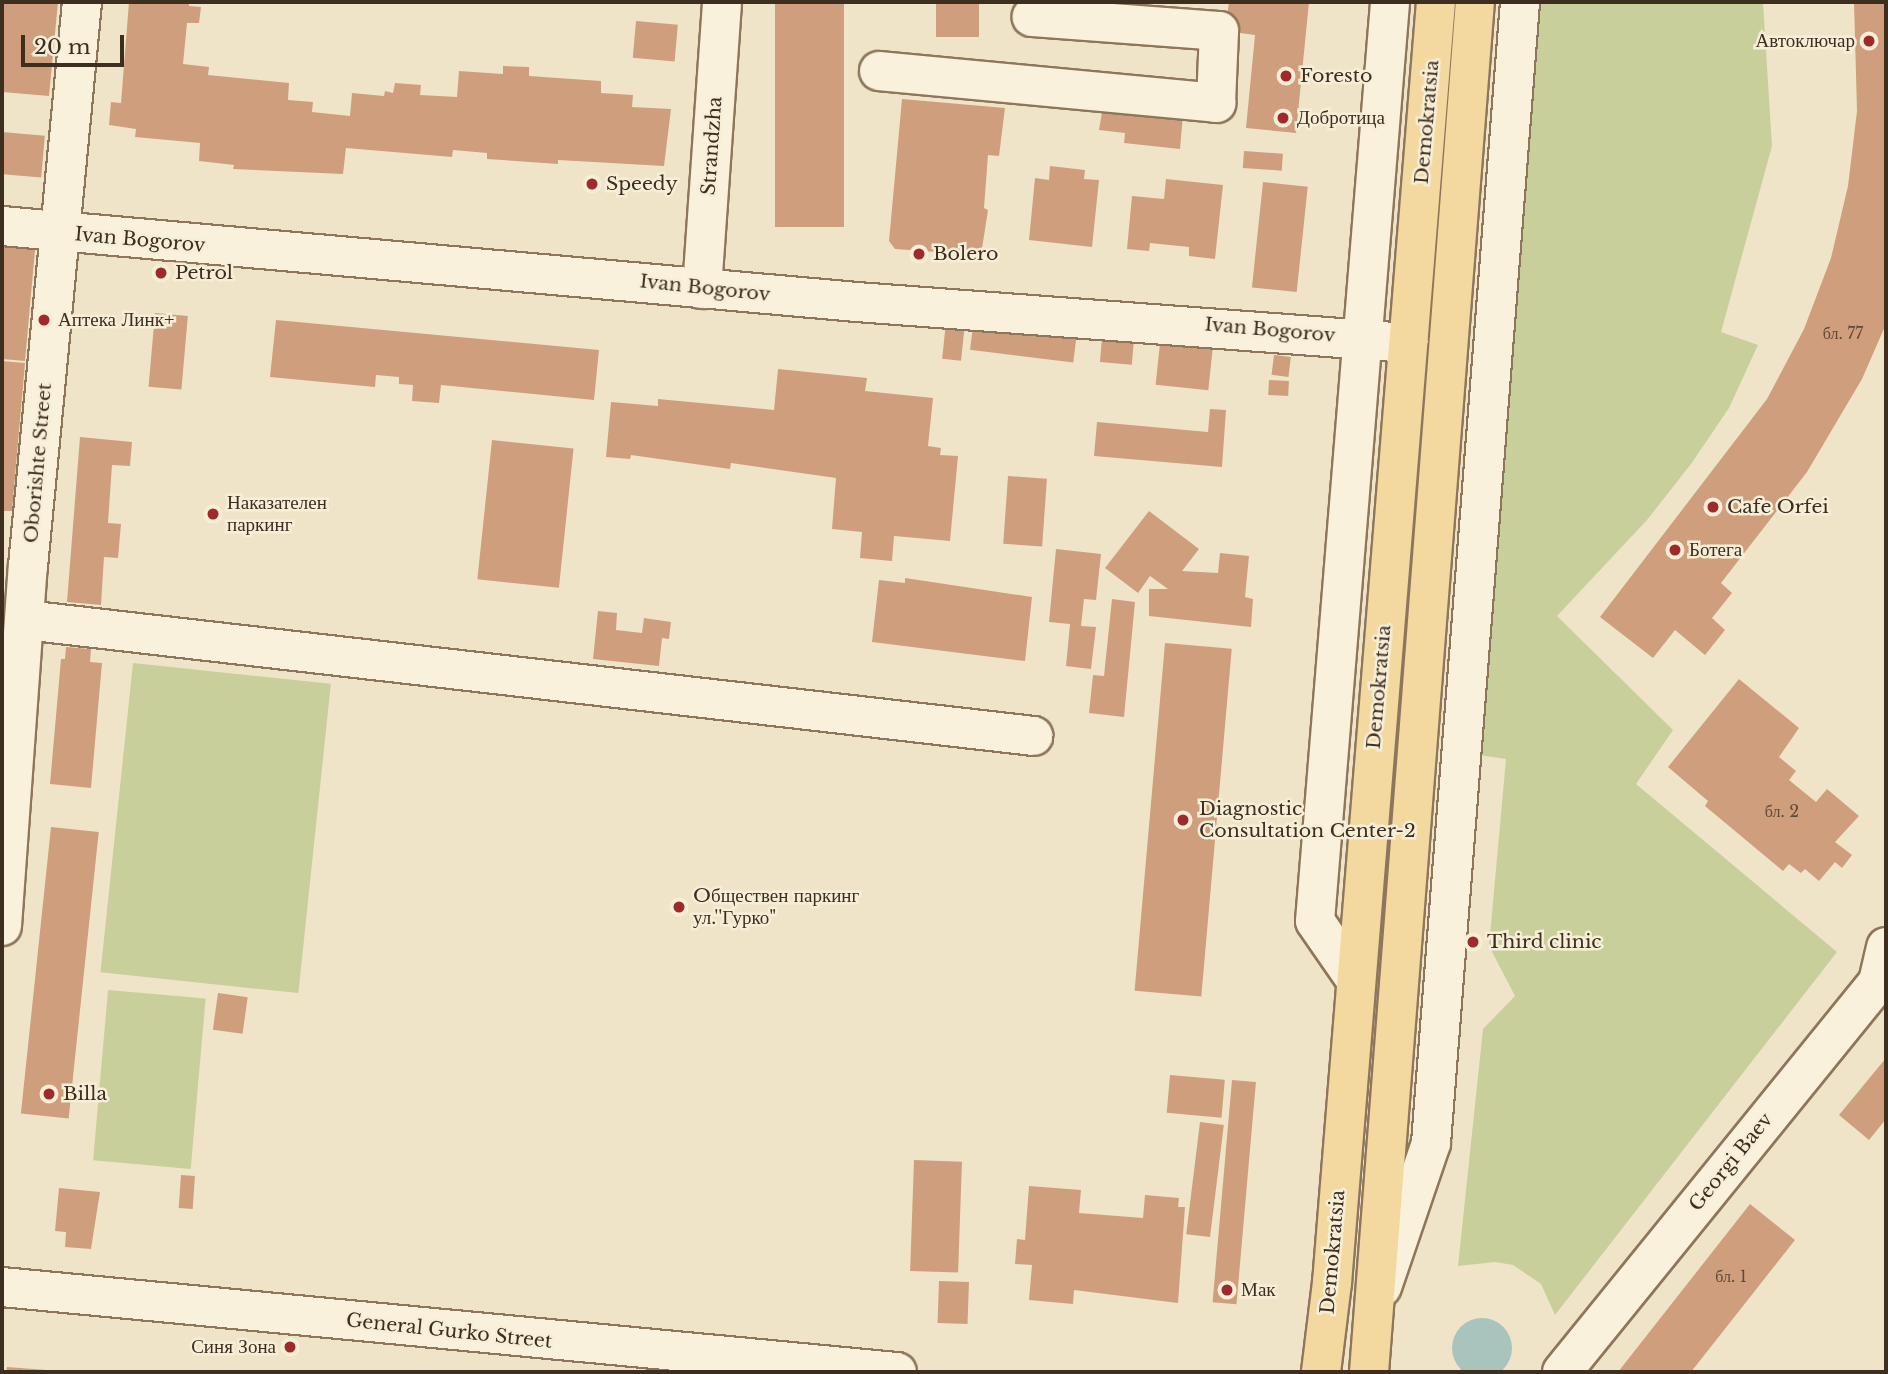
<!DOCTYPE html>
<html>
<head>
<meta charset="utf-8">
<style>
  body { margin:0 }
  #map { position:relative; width:1888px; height:1374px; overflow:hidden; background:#f0e4c8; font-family:"Libre Baskerville",serif }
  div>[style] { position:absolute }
  .green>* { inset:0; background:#c9cf9b; transform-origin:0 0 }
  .water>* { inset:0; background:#a9c4bc }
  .round { border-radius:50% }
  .building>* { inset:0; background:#cf9f7d; transform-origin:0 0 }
  .roads { filter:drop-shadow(2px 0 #8d765c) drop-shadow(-2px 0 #8d765c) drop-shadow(0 2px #8d765c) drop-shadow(0 -2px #8d765c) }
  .minor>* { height:38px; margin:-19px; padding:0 19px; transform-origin:19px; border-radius:19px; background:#faf1dc }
  .major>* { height:38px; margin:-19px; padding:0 19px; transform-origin:19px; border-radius:19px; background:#f3d9a0 }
  .dots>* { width:19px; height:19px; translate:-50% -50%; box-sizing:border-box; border:4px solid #f7eed8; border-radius:50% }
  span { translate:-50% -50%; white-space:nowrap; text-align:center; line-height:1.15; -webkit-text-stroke:5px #f7eed8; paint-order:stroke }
  .number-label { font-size:16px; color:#624a37 }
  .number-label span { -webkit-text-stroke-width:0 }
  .poi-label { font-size:19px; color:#3d2e20 }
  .right { translate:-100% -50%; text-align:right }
  .left { translate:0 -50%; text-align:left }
  .street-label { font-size:19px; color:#3d2e20 }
  .frame { position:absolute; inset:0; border:4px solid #3d2e20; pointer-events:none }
  .scale { position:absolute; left:21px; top:35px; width:103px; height:32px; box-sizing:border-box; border:4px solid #3d2e20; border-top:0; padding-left:9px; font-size:21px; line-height:24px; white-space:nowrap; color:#3d2e20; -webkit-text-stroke:5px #f7eed8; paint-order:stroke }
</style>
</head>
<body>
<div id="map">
  <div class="green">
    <i style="clip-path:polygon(1532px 2px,1763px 2px,1772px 146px,1721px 332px,1758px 345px,1729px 408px,1691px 464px,1647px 520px,1557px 616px,1673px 730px,1636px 784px,1837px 952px,1555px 1315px,1541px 1284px,1513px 1265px,1495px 1262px,1458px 1266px,1483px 1029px,1515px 996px,1489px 946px,1506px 759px,1471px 754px)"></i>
    <i style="left:133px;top:663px;width:199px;height:311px;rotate:6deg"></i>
    <i style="left:108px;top:990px;width:98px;height:171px;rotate:5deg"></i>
  </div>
  <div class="water">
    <i class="round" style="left:1452px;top:1318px;width:60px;height:60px"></i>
  </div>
  <div class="building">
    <i style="clip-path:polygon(3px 2px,58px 2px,49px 96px,2px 92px)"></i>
    <i style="clip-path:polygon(129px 2px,189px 2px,189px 6px,201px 7px,199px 23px,187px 23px,183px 64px,209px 67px,208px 75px,289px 83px,288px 100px,313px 102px,312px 112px,350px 116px,352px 93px,384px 96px,385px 91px,393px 93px,395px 83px,421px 85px,420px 95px,457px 97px,459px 71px,503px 74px,503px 66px,529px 67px,529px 76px,601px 81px,601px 93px,633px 95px,632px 107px,671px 109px,664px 166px,558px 160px,558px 164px,487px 159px,487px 153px,453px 150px,452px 157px,346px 148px,343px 174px,233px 169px,234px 165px,199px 161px,200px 143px,135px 137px,136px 129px,109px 125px,111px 102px,121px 103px)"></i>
    <i style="left:775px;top:2px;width:69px;height:225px"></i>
    <i style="left:936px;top:2px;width:43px;height:35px"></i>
    <i style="clip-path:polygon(1229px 2px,1309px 2px,1296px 133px,1246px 128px,1255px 35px,1225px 31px)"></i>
    <i style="clip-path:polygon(1854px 2px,1886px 2px,1886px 324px,1862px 379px,1807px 472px,1721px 583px,1732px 593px,1712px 618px,1725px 630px,1705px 655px,1675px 630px,1653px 658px,1600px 617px,1767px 399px,1804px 329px,1831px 258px,1848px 186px,1857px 111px)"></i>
    <i style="left:636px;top:21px;width:42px;height:37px;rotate:5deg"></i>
    <i style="clip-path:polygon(902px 99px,1005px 108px,999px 156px,988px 155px,984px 208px,988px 210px,981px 255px,895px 249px,889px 241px)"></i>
    <i style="clip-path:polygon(1128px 109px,1183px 115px,1180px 149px,1124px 143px,1125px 133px,1099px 130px,1102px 112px,1127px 115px)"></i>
    <i style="left:2px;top:132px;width:43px;height:42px;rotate:5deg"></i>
    <i style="left:1244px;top:151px;width:39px;height:17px;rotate:4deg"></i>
    <i style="clip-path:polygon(1050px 166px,1085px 170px,1084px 179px,1099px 180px,1092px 247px,1029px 240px,1035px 178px,1049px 180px)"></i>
    <i style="clip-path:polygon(1166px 179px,1223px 185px,1215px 259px,1189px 256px,1189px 247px,1150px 243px,1149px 251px,1127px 249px,1132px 196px,1164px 199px)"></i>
    <i style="left:1263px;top:182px;width:45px;height:106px;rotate:6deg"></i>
    <i style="clip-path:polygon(2px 236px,36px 239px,25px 361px,2px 359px)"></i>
    <i style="left:155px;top:313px;width:33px;height:74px;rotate:5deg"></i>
    <i style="clip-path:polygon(276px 320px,599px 350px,594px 400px,441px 385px,439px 403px,412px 401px,413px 385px,399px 384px,399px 377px,376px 375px,375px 387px,270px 377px)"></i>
    <i style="left:946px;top:322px;width:19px;height:37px;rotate:6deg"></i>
    <i style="left:973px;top:326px;width:104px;height:24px;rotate:7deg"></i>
    <i style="left:1102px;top:338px;width:32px;height:24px;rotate:5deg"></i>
    <i style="left:1160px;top:343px;width:53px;height:42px;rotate:6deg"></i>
    <i style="left:1274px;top:355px;width:17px;height:20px;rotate:7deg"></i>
    <i style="clip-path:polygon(2px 361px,25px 363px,12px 511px,2px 511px)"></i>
    <i style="clip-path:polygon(778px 369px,867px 378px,865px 391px,933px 398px,928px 446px,941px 448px,940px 455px,958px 456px,950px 541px,894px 536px,892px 561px,860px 558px,862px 532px,832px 529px,836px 478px,731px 463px,730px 469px,631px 455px,630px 459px,606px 457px,611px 402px,658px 406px,658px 399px,774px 410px)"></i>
    <i style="left:1269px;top:380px;width:20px;height:15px;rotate:3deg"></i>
    <i style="clip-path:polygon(1210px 409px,1226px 410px,1222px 467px,1094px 456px,1097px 422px,1208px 432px)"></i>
    <i style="clip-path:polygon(80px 437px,132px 442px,130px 466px,112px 465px,108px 523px,121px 524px,118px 558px,104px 557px,101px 605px,67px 602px)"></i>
    <i style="left:492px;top:440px;width:82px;height:140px;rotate:6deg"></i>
    <i style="left:1008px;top:476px;width:39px;height:68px;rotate:4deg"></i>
    <i style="clip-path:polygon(1149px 511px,1199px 549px,1182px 571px,1218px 573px,1220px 553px,1249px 556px,1245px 597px,1253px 599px,1251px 627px,1149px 616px,1149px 589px,1168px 589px,1150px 576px,1138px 593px,1105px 568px)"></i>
    <i style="clip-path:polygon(1056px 549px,1101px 554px,1096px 600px,1084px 599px,1081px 626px,1096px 627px,1091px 669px,1066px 666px,1070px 624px,1049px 622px)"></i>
    <i style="clip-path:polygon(905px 578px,1032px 597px,1025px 661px,872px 642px,879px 580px,905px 583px)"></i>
    <i style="clip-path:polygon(1112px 599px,1135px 602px,1124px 717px,1089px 713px,1093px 675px,1104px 676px)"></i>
    <i style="clip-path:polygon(598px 611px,617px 613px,616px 630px,642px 633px,644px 618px,671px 622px,669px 639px,662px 638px,659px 666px,593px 659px)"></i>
    <i style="left:1165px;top:643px;width:67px;height:349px;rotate:5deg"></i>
    <i style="clip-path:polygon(66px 647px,91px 649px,90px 662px,102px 663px,91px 788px,50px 784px,61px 659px,65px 659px)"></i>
    <i style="clip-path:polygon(1739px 679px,1799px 728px,1779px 757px,1796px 771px,1789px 780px,1816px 802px,1827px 789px,1859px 816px,1835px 842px,1852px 855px,1842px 868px,1835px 862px,1819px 881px,1805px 869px,1801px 873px,1789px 864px,1783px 871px,1705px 806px,1708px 801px,1668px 767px)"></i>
    <i style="left:51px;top:827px;width:48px;height:288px;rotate:6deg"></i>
    <i style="left:218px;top:993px;width:30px;height:37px;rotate:8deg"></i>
    <i style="clip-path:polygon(1886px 1058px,1886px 1119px,1869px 1140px,1839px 1115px)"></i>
    <i style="left:1170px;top:1075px;width:55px;height:38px;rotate:5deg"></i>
    <i style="left:1232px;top:1080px;width:24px;height:223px;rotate:5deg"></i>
    <i style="left:1200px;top:1122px;width:24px;height:113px;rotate:7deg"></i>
    <i style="left:914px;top:1160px;width:48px;height:111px;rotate:2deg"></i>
    <i style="left:181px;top:1175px;width:14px;height:33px;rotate:4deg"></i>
    <i style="clip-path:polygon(1029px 1186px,1081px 1190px,1079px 1213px,1143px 1218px,1145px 1195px,1179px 1198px,1178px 1207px,1185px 1207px,1178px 1303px,1074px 1290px,1073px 1304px,1029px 1300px,1032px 1265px,1015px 1264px,1017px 1239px,1025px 1240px)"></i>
    <i style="clip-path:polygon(59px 1188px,100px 1192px,91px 1249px,65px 1247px,66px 1232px,55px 1231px)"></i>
    <i style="clip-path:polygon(1750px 1204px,1795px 1240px,1691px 1372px,1618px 1372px)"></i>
    <i style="left:939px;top:1281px;width:30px;height:42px;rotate:2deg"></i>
    <i style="clip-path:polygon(7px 1367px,47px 1370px,47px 1372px,6px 1372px)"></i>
  </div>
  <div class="roads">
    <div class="minor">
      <i style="left:879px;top:71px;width:339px;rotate:5.4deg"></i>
      <i style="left:1216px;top:103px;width:72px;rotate:-87.6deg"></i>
      <i style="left:1219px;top:31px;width:188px;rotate:-175.7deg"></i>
      <i style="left:2px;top:226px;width:858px;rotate:5.08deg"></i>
      <i style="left:857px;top:302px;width:553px;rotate:4.26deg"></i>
      <i style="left:702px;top:289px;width:288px;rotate:-86deg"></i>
      <i style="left:25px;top:620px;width:1015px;rotate:6.56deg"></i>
      <i style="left:2px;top:926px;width:361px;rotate:-85.9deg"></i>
      <i style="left:28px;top:566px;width:567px;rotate:-84.53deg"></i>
      <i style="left:1355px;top:979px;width:70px;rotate:-124.6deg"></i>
      <i style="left:1315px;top:921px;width:922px;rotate:-85.33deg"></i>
      <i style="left:2px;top:1287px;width:899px;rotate:5.43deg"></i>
      <i style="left:1382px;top:1287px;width:152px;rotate:-71.2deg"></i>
      <i style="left:1431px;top:1143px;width:1144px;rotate:-85.54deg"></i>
      <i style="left:1562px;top:1372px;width:502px;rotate:-50.98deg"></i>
      <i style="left:1878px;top:982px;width:36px;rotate:-77deg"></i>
    </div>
    <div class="major">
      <i style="left:1321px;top:1372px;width:90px;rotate:-83deg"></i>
      <i style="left:1332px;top:1283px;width:1285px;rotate:-85.36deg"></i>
      <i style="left:1369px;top:1372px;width:1374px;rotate:-85.58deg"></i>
    </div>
  </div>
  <div class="dots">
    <i style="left:1869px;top:41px;background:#9e2a2b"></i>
    <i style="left:1286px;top:76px;background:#9e2a2b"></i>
    <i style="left:1283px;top:118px;background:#9e2a2b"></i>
    <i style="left:592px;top:184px;background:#9e2a2b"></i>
    <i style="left:919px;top:254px;background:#9e2a2b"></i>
    <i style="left:161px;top:273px;background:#9e2a2b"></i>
    <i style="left:44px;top:320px;background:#9e2a2b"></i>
    <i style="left:1713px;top:507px;background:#9e2a2b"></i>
    <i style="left:213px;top:514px;background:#9e2a2b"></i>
    <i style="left:1675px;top:550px;background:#9e2a2b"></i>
    <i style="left:1183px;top:820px;background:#9e2a2b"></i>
    <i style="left:679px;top:907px;background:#9e2a2b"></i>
    <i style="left:1473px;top:942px;background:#9e2a2b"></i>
    <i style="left:49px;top:1094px;background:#9e2a2b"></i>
    <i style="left:1227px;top:1290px;background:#9e2a2b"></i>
    <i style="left:290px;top:1347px;background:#9e2a2b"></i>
  </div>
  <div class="number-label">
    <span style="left:1843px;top:333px">бл. 77</span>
    <span style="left:1782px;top:811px">бл. 2</span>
    <span style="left:1731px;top:1276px">бл. 1</span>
  </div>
  <div class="poi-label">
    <span class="right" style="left:1855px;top:41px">Автоключар</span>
    <span class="left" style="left:1300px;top:76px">Foresto</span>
    <span class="left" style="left:1297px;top:118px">Добротица</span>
    <span class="left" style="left:606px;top:184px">Speedy</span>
    <span class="left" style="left:933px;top:254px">Bolero</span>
    <span class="left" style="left:175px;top:273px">Petrol</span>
    <span class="left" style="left:58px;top:320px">Аптека Линк+</span>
    <span class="left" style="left:227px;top:514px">Наказателен<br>паркинг</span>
    <span class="left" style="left:1727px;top:507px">Cafe Orfei</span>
    <span class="left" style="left:1689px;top:550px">Ботега</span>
    <span class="left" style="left:1199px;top:820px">Diagnostic<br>Consultation Center-2</span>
    <span class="left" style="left:693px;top:907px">Oбществен паркинг<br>ул.''Гурко"</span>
    <span class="left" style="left:1487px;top:942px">Third clinic</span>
    <span class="left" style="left:63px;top:1094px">Billa</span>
    <span class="left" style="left:1241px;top:1290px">Мак</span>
    <span class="right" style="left:276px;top:1347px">Синя Зона</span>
  </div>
  <div class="street-label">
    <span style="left:1427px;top:122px;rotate:-85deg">Demokratsia</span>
    <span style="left:712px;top:146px;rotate:-86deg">Strandzha</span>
    <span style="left:140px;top:240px;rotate:5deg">Ivan Bogorov</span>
    <span style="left:705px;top:288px;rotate:6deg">Ivan Bogorov</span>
    <span style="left:1270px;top:330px;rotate:5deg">Ivan Bogorov</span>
    <span style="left:38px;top:463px;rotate:-85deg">Oborishte Street</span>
    <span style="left:1379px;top:687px;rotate:-85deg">Demokratsia</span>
    <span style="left:1731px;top:1162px;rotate:-51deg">Georgi Baev</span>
    <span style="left:1333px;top:1252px;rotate:-85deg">Demokratsia</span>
    <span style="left:449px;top:1331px;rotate:6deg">General Gurko Street</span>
  </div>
  <div class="frame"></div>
  <div class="scale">20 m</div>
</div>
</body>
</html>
